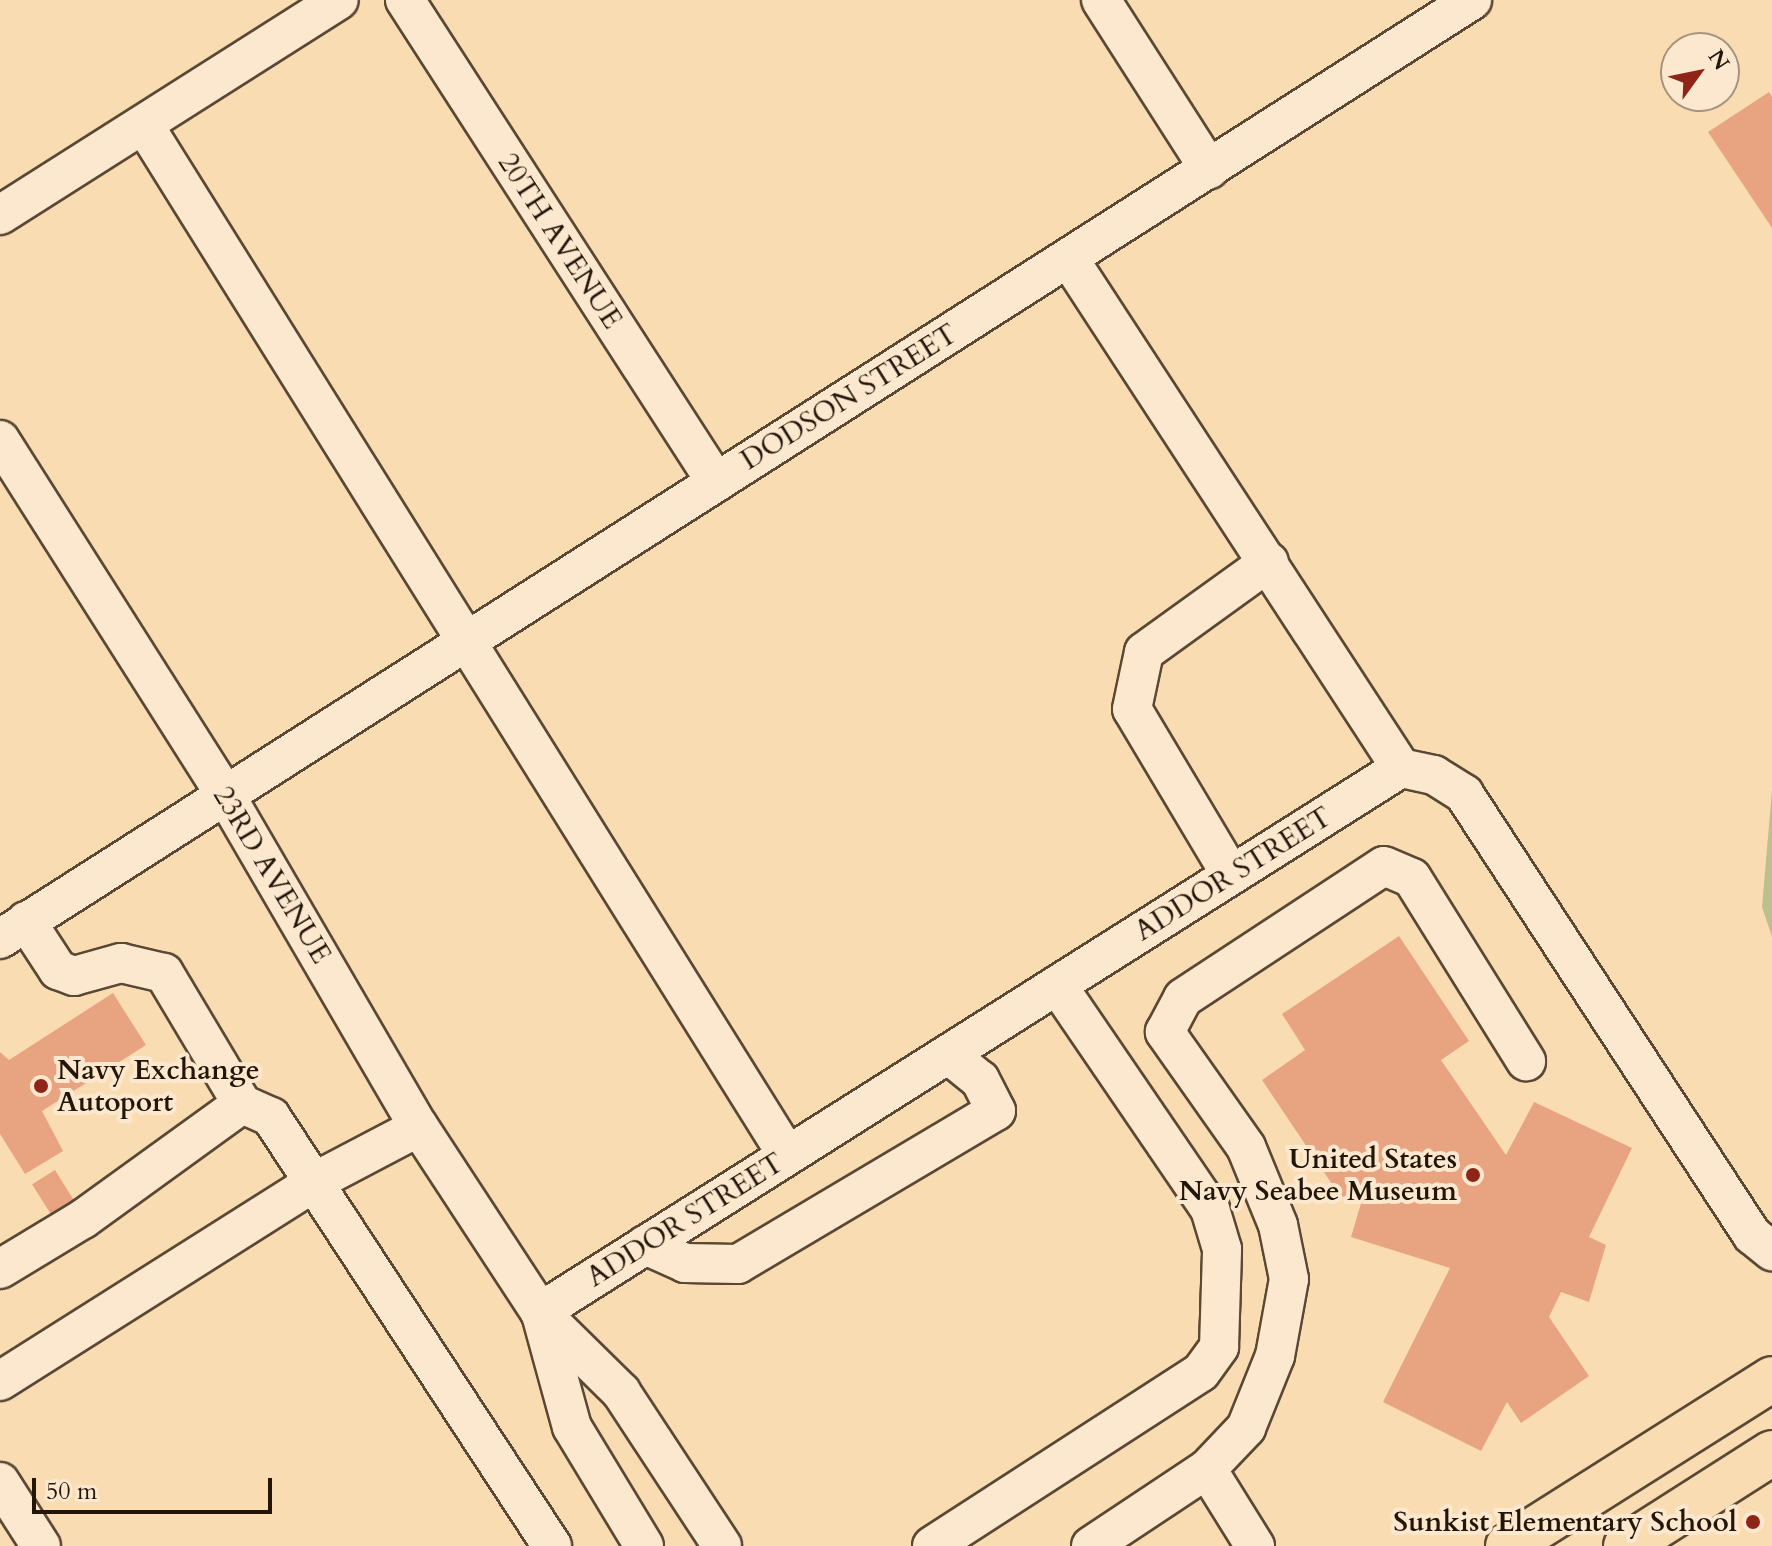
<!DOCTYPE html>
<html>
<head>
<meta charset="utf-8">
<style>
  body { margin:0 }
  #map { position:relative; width:1772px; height:1546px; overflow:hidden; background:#fadcb3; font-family:Cardo,serif }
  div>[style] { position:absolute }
  .green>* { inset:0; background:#bdc08d }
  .building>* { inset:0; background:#e8a480; transform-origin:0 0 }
  .roads { filter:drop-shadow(2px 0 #594834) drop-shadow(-2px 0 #594834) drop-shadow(0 2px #594834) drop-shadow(0 -2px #594834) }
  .minor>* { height:38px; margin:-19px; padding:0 19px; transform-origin:19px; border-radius:19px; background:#fce8ce }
  .major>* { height:44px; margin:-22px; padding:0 22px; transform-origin:22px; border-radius:22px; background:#fadcb3 }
  .dots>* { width:22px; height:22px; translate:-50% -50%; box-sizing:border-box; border:4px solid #fce8ce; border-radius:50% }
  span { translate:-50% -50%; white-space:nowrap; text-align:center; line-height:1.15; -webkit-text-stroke:8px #fce8ce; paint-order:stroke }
  .street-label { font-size:28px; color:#231609 }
  .poi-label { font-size:28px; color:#231609; font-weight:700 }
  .left { translate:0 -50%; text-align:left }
  .right { translate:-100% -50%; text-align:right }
  .north { position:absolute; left:1660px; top:32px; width:80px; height:80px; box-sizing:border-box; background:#fce8ce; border:2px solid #a5947f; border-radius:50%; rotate:57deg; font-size:22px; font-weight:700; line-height:32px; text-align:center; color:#231609 }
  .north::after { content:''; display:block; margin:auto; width:28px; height:36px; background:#8f2418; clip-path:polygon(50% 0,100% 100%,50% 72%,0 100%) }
  .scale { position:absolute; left:32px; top:1478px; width:240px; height:36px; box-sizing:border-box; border:4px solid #231609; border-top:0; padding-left:10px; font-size:24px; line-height:28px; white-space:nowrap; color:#231609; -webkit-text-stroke:6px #fce8ce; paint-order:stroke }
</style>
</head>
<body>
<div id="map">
  <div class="green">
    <i style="clip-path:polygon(1772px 790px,1772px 937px,1762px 907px)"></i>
  </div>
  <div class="building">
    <i style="clip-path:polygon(1769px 92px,1772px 97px,1772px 228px,1708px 132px)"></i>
    <i style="clip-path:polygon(1399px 936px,1469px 1041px,1441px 1060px,1506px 1155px,1534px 1102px,1632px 1148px,1589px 1237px,1606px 1245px,1589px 1302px,1561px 1292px,1549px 1317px,1589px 1376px,1521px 1423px,1507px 1402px,1481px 1451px,1383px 1402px,1450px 1268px,1351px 1237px,1362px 1200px,1340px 1196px,1262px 1080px,1305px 1050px,1282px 1014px)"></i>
    <i style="clip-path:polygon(113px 993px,146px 1045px,42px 1111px,63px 1151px,25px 1174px,0 1134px,0 1052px,9px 1060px)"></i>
    <i style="left:55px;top:1170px;width:41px;height:27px;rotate:58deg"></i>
  </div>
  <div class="roads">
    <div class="minor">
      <i style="left:405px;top:0;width:574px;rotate:57.17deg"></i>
      <i style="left:1101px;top:0;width:201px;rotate:57.4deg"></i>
      <i style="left:144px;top:125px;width:1214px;rotate:58.02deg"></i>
      <i style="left:0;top:215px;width:401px;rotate:-32.4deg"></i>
      <i style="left:1069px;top:259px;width:608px;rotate:56.89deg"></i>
      <i style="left:0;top:440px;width:422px;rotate:57.6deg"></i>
      <i style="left:226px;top:796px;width:383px;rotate:59.8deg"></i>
      <i style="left:419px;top:1127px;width:221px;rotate:56.8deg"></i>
      <i style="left:540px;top:1312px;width:114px;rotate:44.6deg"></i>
      <i style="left:621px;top:1392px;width:184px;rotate:56.7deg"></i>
      <i style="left:1231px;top:875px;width:193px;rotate:-120.8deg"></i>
      <i style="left:1132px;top:709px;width:58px;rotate:-78.1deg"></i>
      <i style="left:1144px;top:652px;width:154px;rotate:-35.8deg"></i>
      <i style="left:26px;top:921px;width:59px;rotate:56.9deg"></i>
      <i style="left:58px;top:970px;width:17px;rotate:21deg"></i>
      <i style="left:74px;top:976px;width:49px;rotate:-15.5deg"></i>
      <i style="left:121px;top:963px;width:44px;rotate:13.1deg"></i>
      <i style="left:164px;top:973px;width:152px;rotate:59.2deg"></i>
      <i style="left:0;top:939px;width:1746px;rotate:-32.53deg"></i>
      <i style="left:645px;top:1245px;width:44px;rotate:24.2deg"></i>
      <i style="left:685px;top:1263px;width:53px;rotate:1.1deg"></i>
      <i style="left:738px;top:1264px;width:300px;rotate:-30.7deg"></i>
      <i style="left:996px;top:1111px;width:35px;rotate:-117deg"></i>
      <i style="left:980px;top:1080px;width:41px;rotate:-140.9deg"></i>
      <i style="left:0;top:1269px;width:97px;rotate:-31.1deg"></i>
      <i style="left:83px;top:1219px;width:196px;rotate:-35.9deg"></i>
      <i style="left:242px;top:1104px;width:32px;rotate:24deg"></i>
      <i style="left:271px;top:1117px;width:513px;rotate:56.77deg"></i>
      <i style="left:540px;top:1312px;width:1018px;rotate:-32.29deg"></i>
      <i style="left:1401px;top:768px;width:34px;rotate:12deg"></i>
      <i style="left:1434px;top:775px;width:36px;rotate:32deg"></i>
      <i style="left:1464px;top:794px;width:527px;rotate:56.85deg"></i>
      <i style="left:1752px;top:1235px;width:26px;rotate:39deg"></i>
      <i style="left:541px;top:1314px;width:117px;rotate:74.7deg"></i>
      <i style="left:572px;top:1427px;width:139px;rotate:58.8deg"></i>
      <i style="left:0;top:1381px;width:374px;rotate:-32.3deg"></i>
      <i style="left:316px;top:1181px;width:116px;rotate:-27.7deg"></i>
      <i style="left:1207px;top:1469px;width:91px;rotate:58.1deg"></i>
      <i style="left:0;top:1482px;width:76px;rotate:57.4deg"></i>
      <i style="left:932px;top:1546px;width:320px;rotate:-32.9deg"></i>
      <i style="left:1201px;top:1372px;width:31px;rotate:-54deg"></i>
      <i style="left:1219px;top:1347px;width:98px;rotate:-88.2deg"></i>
      <i style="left:1222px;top:1249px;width:42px;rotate:-106.7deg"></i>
      <i style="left:1210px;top:1209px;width:271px;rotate:-124.3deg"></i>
      <i style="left:1091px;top:1546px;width:139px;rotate:-33.6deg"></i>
      <i style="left:1207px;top:1469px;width:57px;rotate:-46.4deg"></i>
      <i style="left:1246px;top:1428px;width:78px;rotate:-68.1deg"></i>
      <i style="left:1275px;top:1356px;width:78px;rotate:-79.7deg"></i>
      <i style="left:1289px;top:1279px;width:55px;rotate:-101.5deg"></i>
      <i style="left:1278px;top:1225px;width:84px;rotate:-112.3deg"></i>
      <i style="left:1246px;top:1147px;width:141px;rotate:-125.2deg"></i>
      <i style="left:1165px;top:1032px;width:38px;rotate:-62deg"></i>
      <i style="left:1183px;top:998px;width:240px;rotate:-33.3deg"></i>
      <i style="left:1384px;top:866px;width:30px;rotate:23deg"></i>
      <i style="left:1412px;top:878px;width:216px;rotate:58.1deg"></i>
    </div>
    <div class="major">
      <i style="left:1508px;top:1546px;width:312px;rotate:-32.3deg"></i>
      <i style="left:1626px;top:1546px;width:173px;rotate:-32.5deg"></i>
    </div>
  </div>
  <div class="dots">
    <i style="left:41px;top:1086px;background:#8f2418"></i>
    <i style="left:1473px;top:1175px;background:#8f2418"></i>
    <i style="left:1753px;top:1522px;background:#8f2418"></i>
  </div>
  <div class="street-label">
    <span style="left:560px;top:241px;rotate:57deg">20TH AVENUE</span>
    <span style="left:849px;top:397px;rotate:-32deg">DODSON STREET</span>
    <span style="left:1233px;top:874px;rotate:-32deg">ADDOR STREET</span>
    <span style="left:272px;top:875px;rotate:59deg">23RD AVENUE</span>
    <span style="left:685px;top:1220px;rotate:-32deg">ADDOR STREET</span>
  </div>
  <div class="poi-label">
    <span class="left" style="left:57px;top:1086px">Navy Exchange<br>Autoport</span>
    <span class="right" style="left:1457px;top:1175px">United States<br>Navy Seabee Museum</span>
    <span class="right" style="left:1737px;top:1522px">Sunkist Elementary School</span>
  </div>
  <div class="north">N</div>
  <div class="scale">50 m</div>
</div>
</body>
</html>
